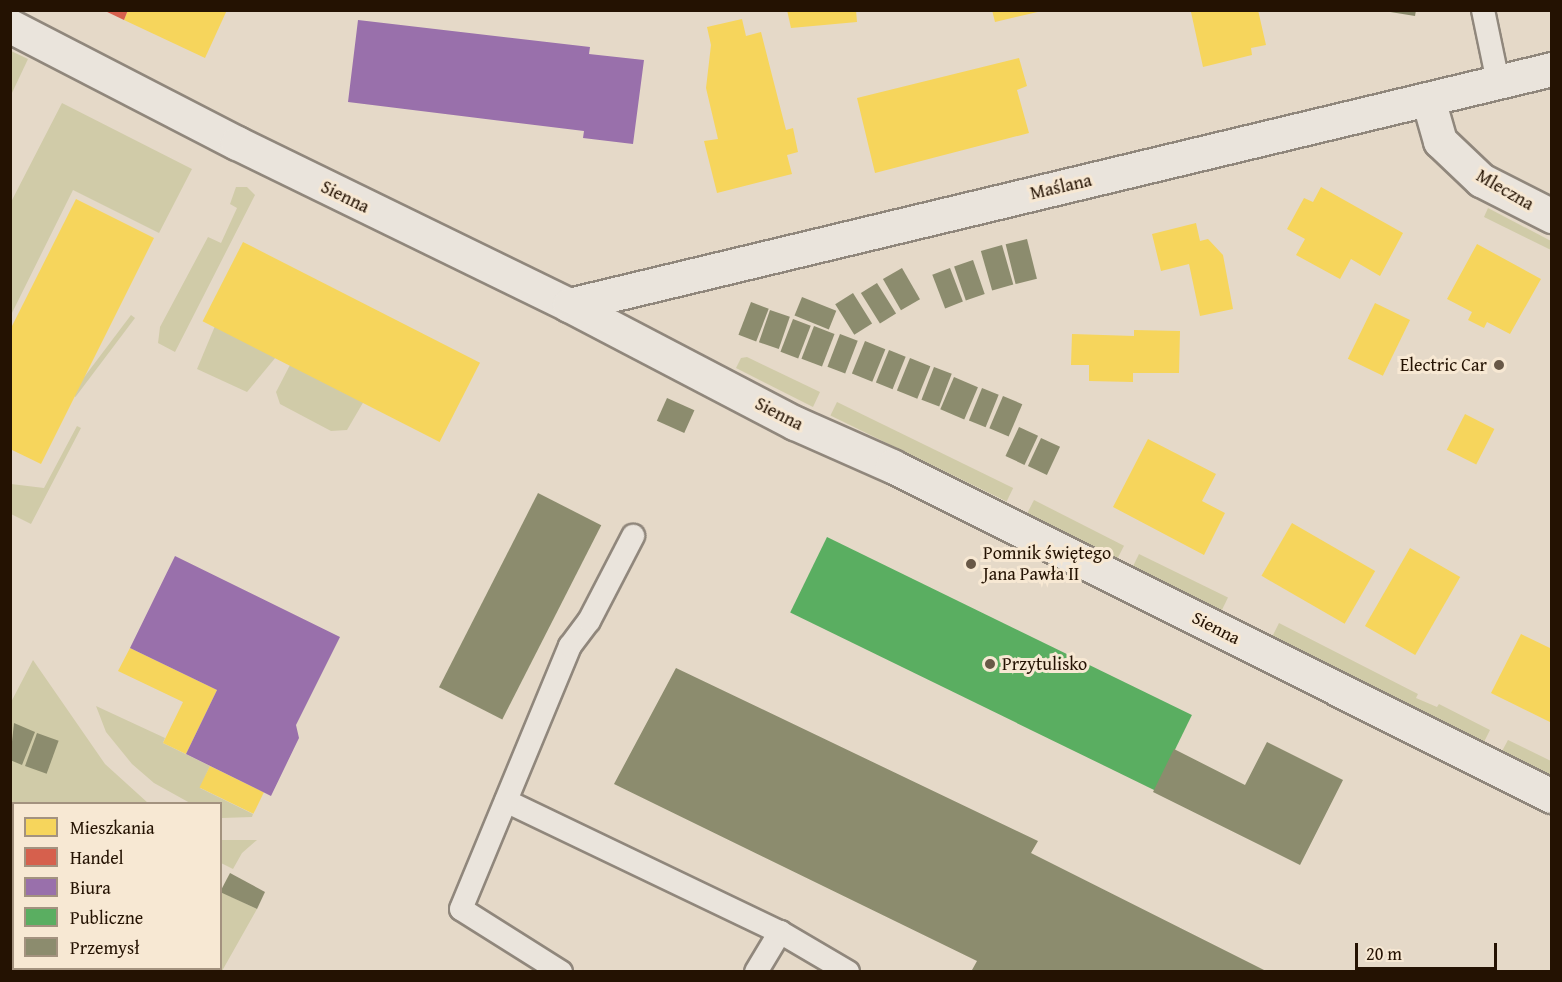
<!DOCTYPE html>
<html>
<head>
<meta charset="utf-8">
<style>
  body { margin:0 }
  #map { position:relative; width:1562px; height:982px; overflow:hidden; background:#e5d9c8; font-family:"Gentium Book Plus",serif }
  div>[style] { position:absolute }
  .green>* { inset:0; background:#d0cba8; transform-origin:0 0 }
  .homes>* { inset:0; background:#f6d55c; transform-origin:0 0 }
  .shops>* { inset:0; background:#d6604d }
  .offices>* { inset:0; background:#9970ab }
  .public>* { inset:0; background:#5aae61; transform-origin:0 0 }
  .industry>* { inset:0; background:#8c8c6e; transform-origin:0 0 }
  .roads { filter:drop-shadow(2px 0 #90877c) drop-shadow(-2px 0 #90877c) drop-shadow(0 2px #90877c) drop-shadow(0 -2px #90877c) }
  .service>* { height:22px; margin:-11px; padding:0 11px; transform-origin:11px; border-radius:11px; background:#eae4dc }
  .minor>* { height:33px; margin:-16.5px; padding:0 16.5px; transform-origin:16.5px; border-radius:16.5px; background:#eae4dc }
  .dots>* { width:16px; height:16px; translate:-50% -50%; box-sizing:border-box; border:3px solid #f7e8d3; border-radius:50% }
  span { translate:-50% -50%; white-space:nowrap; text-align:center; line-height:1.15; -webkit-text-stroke:6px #f7e8d3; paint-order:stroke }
  .street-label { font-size:18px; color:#241202 }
  .poi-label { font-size:18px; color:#241202 }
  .right { translate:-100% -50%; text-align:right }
  .left { translate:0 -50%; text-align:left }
  .frame { position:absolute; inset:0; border:12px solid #241202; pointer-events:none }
  .legend { position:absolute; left:12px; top:802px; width:210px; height:168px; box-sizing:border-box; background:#f7e8d3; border:2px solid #a3927f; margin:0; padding:8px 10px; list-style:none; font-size:18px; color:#241202 }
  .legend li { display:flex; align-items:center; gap:12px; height:30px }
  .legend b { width:30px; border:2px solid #a3927f }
  .scale { position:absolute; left:1355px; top:943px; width:142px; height:27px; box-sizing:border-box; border:3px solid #241202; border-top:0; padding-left:8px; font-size:18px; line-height:21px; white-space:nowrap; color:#241202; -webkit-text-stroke:4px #f7e8d3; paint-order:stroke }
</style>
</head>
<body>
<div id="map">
  <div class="green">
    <i style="clip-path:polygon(11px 51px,28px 59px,11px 95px)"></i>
    <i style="clip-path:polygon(62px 103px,192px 169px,159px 233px,73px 190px,11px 315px,11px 202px)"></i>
    <i style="clip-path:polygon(236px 187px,247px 187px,255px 195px,175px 352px,158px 343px,160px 327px,208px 237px,221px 243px,237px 208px,230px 204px)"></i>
    <i style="clip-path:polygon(1488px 208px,1551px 241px,1551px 250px,1484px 217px)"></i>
    <i style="left:131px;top:315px;width:5px;height:99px;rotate:37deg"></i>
    <i style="clip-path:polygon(215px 326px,276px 357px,247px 392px,197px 369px)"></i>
    <i style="clip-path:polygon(747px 357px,820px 392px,813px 407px,736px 368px,741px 358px)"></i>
    <i style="clip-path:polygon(290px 365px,364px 401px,347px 430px,331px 431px,280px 404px,276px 392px)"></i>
    <i style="left:837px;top:402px;width:196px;height:15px;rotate:26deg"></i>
    <i style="clip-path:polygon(77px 426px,81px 428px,31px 524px,11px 514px,11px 484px,44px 488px)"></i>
    <i style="left:1034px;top:500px;width:101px;height:16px;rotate:27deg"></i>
    <i style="left:1139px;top:554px;width:99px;height:15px;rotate:26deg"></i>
    <i style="clip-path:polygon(1279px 623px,1418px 694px,1416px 698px,1437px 707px,1439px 704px,1490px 730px,1483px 744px,1272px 637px)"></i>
    <i style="clip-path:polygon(33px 660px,105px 764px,148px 803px,14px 804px,13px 920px,10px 704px)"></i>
    <i style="clip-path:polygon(96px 706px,165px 738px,163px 743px,210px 766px,200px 788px,253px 814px,252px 817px,222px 818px,220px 804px,190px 803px,154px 783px,132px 764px,106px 732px)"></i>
    <i style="clip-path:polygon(1508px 740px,1551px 761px,1551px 778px,1501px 753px)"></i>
    <i style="clip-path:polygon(221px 840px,257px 840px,242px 853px,233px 869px,221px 863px)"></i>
    <i style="clip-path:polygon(221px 892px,257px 909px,222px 971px,108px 969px,220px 968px)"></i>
  </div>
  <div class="homes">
    <i style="clip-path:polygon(128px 10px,227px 10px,205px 58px,124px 20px)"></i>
    <i style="clip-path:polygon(787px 10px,856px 10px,857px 22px,791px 28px)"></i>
    <i style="clip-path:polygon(992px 10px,1042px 10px,1042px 11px,995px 22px)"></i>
    <i style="clip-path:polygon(1258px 10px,1266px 45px,1251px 48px,1252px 55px,1203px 67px,1191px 12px)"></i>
    <i style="clip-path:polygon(742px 19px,746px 36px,761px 32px,786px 130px,793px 128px,798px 152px,787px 155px,792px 174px,717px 193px,704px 141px,718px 139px,706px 88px,711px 45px,707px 27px)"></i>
    <i style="clip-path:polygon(1019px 58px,1027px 86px,1017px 90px,1029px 133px,875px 173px,857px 98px)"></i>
    <i style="clip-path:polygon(1321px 187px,1403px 233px,1380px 276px,1351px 259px,1340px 279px,1296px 255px,1305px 239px,1287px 229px,1304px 198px,1313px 202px)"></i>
    <i style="clip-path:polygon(76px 199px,154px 238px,41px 464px,10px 449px,10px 330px)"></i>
    <i style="clip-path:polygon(1196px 223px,1200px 241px,1208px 239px,1223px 255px,1233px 309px,1200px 316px,1189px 264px,1161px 271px,1152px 234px)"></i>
    <i style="left:243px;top:242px;width:266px;height:89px;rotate:27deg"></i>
    <i style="clip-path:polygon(1477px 244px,1541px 279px,1510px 334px,1487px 322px,1484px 328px,1468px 320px,1472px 312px,1447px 299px)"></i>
    <i style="left:1375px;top:303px;width:39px;height:62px;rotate:26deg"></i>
    <i style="clip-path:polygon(1134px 330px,1180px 331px,1179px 373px,1133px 373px,1133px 382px,1089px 381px,1089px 365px,1071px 365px,1072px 334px,1134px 336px)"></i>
    <i style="left:1465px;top:414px;width:33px;height:40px;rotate:27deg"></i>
    <i style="clip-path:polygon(1148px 439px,1216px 474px,1202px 501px,1225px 513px,1204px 555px,1113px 507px)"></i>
    <i style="left:1292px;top:523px;width:96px;height:61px;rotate:30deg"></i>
    <i style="left:1410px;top:548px;width:58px;height:90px;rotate:30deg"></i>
    <i style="clip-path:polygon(1521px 634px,1552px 649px,1552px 723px,1491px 693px)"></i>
    <i style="clip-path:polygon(130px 648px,217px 690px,186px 754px,163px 743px,183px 702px,118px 671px)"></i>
    <i style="left:210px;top:766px;width:60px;height:24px;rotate:26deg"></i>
  </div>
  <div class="shops">
    <i style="clip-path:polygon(103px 10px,128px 10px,124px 20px)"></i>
  </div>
  <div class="offices">
    <i style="clip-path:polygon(358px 20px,590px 47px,589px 54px,644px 60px,633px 144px,583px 138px,584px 131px,348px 102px)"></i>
    <i style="clip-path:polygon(175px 556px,340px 637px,296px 725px,299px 738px,271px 796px,186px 754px,217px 690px,130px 648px)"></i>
  </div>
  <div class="public">
    <i style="left:827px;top:537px;width:406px;height:84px;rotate:26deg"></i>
  </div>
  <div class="industry">
    <i style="clip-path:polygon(1378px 10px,1416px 10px,1415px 16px)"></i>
    <i style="left:1027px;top:239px;width:41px;height:22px;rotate:76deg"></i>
    <i style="left:1002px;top:245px;width:41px;height:22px;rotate:74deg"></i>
    <i style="left:973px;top:260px;width:36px;height:20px;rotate:71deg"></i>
    <i style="left:902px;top:268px;width:36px;height:22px;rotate:60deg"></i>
    <i style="left:950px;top:268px;width:36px;height:19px;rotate:69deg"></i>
    <i style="left:877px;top:283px;width:36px;height:19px;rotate:58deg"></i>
    <i style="left:853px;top:293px;width:36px;height:21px;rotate:58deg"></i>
    <i style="left:802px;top:297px;width:37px;height:20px;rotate:22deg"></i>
    <i style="left:751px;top:302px;width:19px;height:35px;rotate:21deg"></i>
    <i style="left:770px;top:310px;width:21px;height:34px;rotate:19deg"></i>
    <i style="left:793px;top:319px;width:19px;height:35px;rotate:21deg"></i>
    <i style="left:814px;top:326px;width:22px;height:35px;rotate:21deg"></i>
    <i style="left:840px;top:334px;width:19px;height:35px;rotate:21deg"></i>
    <i style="left:865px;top:341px;width:22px;height:35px;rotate:22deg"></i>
    <i style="left:889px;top:350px;width:18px;height:35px;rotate:22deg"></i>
    <i style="left:910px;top:358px;width:22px;height:35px;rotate:22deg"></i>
    <i style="left:934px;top:367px;width:19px;height:35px;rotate:21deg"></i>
    <i style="left:954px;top:377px;width:26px;height:35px;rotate:23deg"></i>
    <i style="left:982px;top:388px;width:18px;height:35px;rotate:22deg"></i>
    <i style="left:1003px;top:396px;width:21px;height:35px;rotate:23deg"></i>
    <i style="left:667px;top:398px;width:30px;height:25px;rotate:24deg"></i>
    <i style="left:1019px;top:427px;width:21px;height:32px;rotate:25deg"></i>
    <i style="left:1041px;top:438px;width:21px;height:31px;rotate:25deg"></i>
    <i style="left:538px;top:493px;width:71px;height:218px;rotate:27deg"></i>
    <i style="clip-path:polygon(676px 668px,1038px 841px,1031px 853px,1268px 972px,972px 970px,977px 961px,614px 784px)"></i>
    <i style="clip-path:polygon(14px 723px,35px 732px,22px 765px,10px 760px)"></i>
    <i style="left:37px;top:733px;width:23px;height:35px;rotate:20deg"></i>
    <i style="clip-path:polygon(1267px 742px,1343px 780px,1300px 865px,1153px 792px,1174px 749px,1245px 785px)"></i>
    <i style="clip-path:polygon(230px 873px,265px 892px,257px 909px,220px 892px)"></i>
    <i style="clip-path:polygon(10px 919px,14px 969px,76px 969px,74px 972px,10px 969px)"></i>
  </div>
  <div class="roads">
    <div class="service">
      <i style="left:1483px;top:10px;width:74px;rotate:78.2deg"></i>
      <i style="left:506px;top:801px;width:304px;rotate:25.6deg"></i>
      <i style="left:561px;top:972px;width:118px;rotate:-147.8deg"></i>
      <i style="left:461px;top:909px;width:285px;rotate:-67.5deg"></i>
      <i style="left:570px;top:646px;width:31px;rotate:-53deg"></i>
      <i style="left:589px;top:621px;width:96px;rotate:-62.6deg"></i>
      <i style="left:756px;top:972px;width:47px;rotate:-59deg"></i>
      <i style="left:780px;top:932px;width:79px;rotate:30.5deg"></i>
    </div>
    <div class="minor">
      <i style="left:10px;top:26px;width:255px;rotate:27.3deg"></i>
      <i style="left:237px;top:143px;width:369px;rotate:26deg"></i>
      <i style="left:569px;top:305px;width:255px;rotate:27.6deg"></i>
      <i style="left:795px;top:423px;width:106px;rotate:23.9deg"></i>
      <i style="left:892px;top:466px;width:738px;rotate:26.57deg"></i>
      <i style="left:1428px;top:99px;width:44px;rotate:74.1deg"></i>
      <i style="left:1440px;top:141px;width:57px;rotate:43.6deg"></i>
      <i style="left:1481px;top:180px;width:80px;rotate:26.9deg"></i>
      <i style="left:569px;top:305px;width:1011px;rotate:-13.5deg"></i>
    </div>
  </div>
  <div class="dots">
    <i style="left:1499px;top:365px;background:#685847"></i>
    <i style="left:971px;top:564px;background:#685847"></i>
    <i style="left:990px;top:664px;background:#685847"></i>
  </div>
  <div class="street-label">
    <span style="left:1061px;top:187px;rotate:-13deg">Maślana</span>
    <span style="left:1505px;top:190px;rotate:30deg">Mleczna</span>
    <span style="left:345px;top:197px;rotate:26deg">Sienna</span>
    <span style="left:779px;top:414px;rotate:27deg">Sienna</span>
    <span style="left:1216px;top:628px;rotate:27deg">Sienna</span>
  </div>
  <div class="poi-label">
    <span class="right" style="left:1487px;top:365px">Electric Car</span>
    <span class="left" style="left:983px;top:564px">Pomnik świętego<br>Jana Pawła II</span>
    <span class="left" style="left:1002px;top:664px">Przytulisko</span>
  </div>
  <div class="frame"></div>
  <ul class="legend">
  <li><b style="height:16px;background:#f6d55c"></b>Mieszkania</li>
  <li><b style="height:16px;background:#d6604d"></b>Handel</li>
  <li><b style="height:16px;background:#9970ab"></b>Biura</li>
  <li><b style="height:16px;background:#5aae61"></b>Publiczne</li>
  <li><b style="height:16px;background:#8c8c6e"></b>Przemysł</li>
  </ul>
  <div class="scale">20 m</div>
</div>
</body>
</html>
